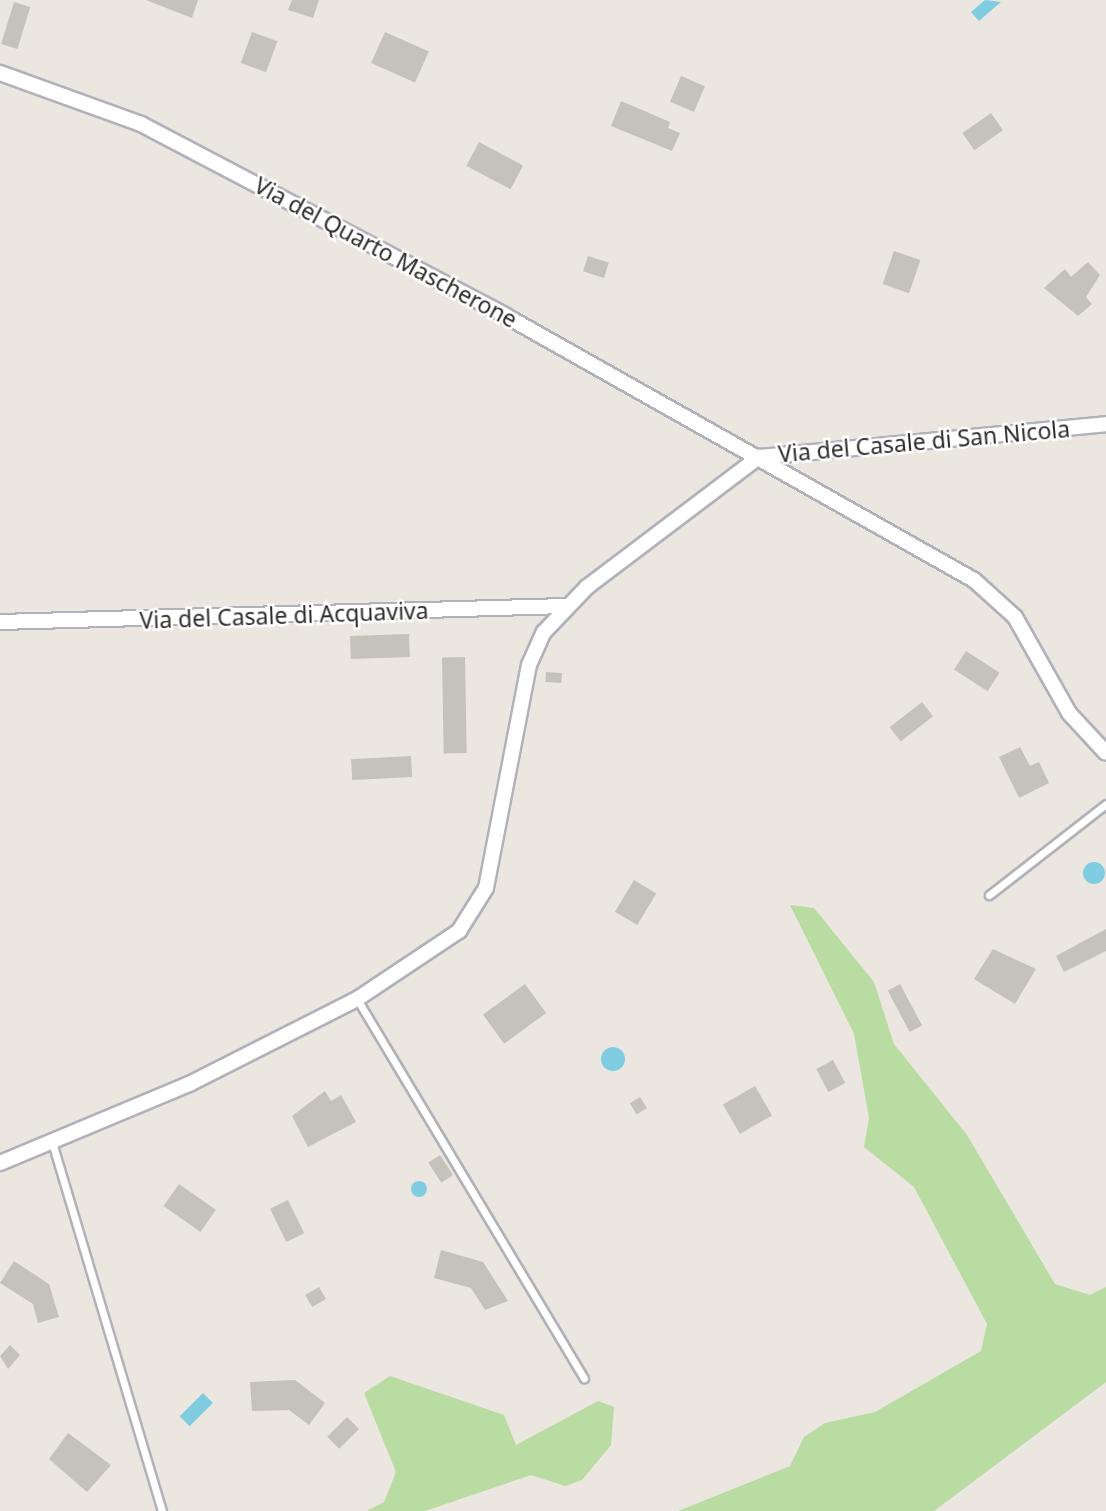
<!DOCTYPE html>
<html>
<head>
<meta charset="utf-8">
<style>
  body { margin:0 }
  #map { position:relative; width:1106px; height:1511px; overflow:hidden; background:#ece6e0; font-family:"Noto Sans",sans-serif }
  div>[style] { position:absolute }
  .green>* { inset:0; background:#b9dca3 }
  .water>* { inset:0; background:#80cce1; transform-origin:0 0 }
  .round { border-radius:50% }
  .building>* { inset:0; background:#c5c1bb; transform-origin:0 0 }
  .roads { filter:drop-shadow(2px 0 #b0b2ba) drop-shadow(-2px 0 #b0b2ba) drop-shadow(0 2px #b0b2ba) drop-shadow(0 -2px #b0b2ba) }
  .service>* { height:7px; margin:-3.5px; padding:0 3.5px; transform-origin:3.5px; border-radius:3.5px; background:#fff }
  .minor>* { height:14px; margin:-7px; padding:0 7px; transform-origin:7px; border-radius:7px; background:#fff }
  span { translate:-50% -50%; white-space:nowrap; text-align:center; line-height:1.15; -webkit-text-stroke:5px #fff; paint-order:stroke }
  .street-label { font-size:23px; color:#2c2c2c }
</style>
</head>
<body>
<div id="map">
  <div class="green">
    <i style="clip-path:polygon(790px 905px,814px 908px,874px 982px,894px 1044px,967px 1135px,1055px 1284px,1090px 1295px,1106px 1287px,1106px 1382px,934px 1511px,678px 1511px,790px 1466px,804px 1437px,825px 1423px,875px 1412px,981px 1351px,987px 1324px,914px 1187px,864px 1147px,869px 1118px,854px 1034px)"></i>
    <i style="clip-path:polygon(390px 1376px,504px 1415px,516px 1445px,598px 1401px,614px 1407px,611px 1445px,582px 1480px,565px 1486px,531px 1475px,425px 1511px,367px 1511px,384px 1502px,396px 1472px,364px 1393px)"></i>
  </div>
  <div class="water">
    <i style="clip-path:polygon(985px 0,1001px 2px,979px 21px,971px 12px)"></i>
    <i class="round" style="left:1083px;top:862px;width:22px;height:22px"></i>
    <i class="round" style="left:601px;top:1047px;width:24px;height:24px"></i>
    <i class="round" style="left:411px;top:1181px;width:16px;height:16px"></i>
    <i style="left:203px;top:1393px;width:14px;height:33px;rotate:45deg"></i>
  </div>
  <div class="building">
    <i style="clip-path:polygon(146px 0,198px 0,192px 18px)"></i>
    <i style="clip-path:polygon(292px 0,319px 0,313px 18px,288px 10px)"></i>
    <i style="left:14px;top:2px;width:17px;height:44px;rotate:17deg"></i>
    <i style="left:252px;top:32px;width:27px;height:33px;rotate:20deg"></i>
    <i style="left:385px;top:32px;width:48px;height:34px;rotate:24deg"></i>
    <i style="left:681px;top:76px;width:26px;height:28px;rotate:23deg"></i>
    <i style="clip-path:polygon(621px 101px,670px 122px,668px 128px,680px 133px,672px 151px,611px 126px)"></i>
    <i style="left:991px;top:113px;width:21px;height:35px;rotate:55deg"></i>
    <i style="left:479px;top:142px;width:50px;height:27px;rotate:28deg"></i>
    <i style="left:894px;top:251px;width:28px;height:35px;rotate:19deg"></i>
    <i style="left:588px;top:256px;width:22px;height:16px;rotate:18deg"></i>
    <i style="clip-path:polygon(1088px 262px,1100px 275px,1086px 297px,1092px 304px,1078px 316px,1044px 288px,1065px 269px,1071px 277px)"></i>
    <i style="left:409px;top:634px;width:23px;height:59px;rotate:88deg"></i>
    <i style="left:966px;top:651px;width:40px;height:22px;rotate:33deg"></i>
    <i style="left:465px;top:657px;width:96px;height:23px;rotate:89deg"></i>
    <i style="left:546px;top:672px;width:16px;height:10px;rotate:4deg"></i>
    <i style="left:922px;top:702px;width:18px;height:41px;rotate:52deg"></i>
    <i style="clip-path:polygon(1020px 747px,1030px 766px,1039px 762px,1049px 783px,1019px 798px,999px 757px)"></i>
    <i style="left:411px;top:756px;width:21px;height:60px;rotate:87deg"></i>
    <i style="left:634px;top:880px;width:26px;height:37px;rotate:31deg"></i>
    <i style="clip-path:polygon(1106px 929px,1106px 951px,1064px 972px,1056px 956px)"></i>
    <i style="clip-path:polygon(993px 949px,1036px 969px,1015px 1004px,974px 979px)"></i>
    <i style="left:525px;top:984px;width:36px;height:52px;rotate:54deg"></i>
    <i style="left:900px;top:984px;width:47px;height:14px;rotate:62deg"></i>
    <i style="left:833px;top:1060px;width:26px;height:19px;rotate:62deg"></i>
    <i style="left:755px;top:1086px;width:34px;height:37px;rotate:60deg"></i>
    <i style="clip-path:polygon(325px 1091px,331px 1101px,341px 1095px,356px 1122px,308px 1147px,292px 1116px)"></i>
    <i style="left:640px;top:1097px;width:13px;height:12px;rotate:58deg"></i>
    <i style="left:440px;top:1155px;width:24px;height:14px;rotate:57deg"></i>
    <i style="left:179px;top:1184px;width:45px;height:27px;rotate:35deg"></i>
    <i style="left:288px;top:1200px;width:37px;height:20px;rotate:64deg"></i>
    <i style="clip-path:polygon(441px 1250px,483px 1262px,508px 1301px,485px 1310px,471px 1288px,434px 1278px)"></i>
    <i style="clip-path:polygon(14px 1261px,49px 1284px,59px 1317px,38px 1323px,33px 1304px,0 1283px)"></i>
    <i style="left:319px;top:1287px;width:14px;height:16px;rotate:60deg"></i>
    <i style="clip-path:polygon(10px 1345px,20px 1355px,8px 1369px,0 1356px)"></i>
    <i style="clip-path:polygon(295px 1380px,325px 1403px,309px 1425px,289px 1410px,252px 1411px,250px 1382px)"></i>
    <i style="left:347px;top:1417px;width:17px;height:28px;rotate:45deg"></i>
    <i style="clip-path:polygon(68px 1433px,111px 1465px,87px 1492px,49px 1459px)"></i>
  </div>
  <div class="roads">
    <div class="service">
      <i style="left:989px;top:895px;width:148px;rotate:-37.9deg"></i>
      <i style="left:357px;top:999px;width:442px;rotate:59.1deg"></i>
      <i style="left:52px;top:1142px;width:385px;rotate:73.4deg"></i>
    </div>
    <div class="minor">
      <i style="left:0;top:73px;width:150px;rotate:19.9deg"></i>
      <i style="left:141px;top:124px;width:412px;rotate:27.7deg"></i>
      <i style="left:506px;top:316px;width:537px;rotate:29.43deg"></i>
      <i style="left:974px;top:580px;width:55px;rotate:42.1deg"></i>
      <i style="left:1015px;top:617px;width:110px;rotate:60.6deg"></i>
      <i style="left:1069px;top:713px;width:54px;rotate:47.2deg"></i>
      <i style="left:0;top:622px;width:567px;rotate:-1.62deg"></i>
      <i style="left:0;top:1163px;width:205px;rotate:-22.7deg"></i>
      <i style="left:189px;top:1084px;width:188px;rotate:-26.8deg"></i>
      <i style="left:357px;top:999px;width:123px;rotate:-33.7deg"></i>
      <i style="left:459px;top:931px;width:51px;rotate:-57.9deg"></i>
      <i style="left:486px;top:888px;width:227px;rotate:-79.1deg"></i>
      <i style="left:529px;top:665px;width:36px;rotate:-66deg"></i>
      <i style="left:544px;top:632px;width:62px;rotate:-46.3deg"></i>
      <i style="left:587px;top:587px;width:216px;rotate:-37.1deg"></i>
      <i style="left:759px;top:457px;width:349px;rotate:-5.4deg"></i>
    </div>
  </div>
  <div class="street-label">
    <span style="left:386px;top:252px;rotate:28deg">Via del Quarto Mascherone</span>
    <span style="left:924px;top:441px;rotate:-5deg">Via del Casale di San Nicola</span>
    <span style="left:284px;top:615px;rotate:-2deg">Via del Casale di Acquaviva</span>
  </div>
</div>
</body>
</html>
